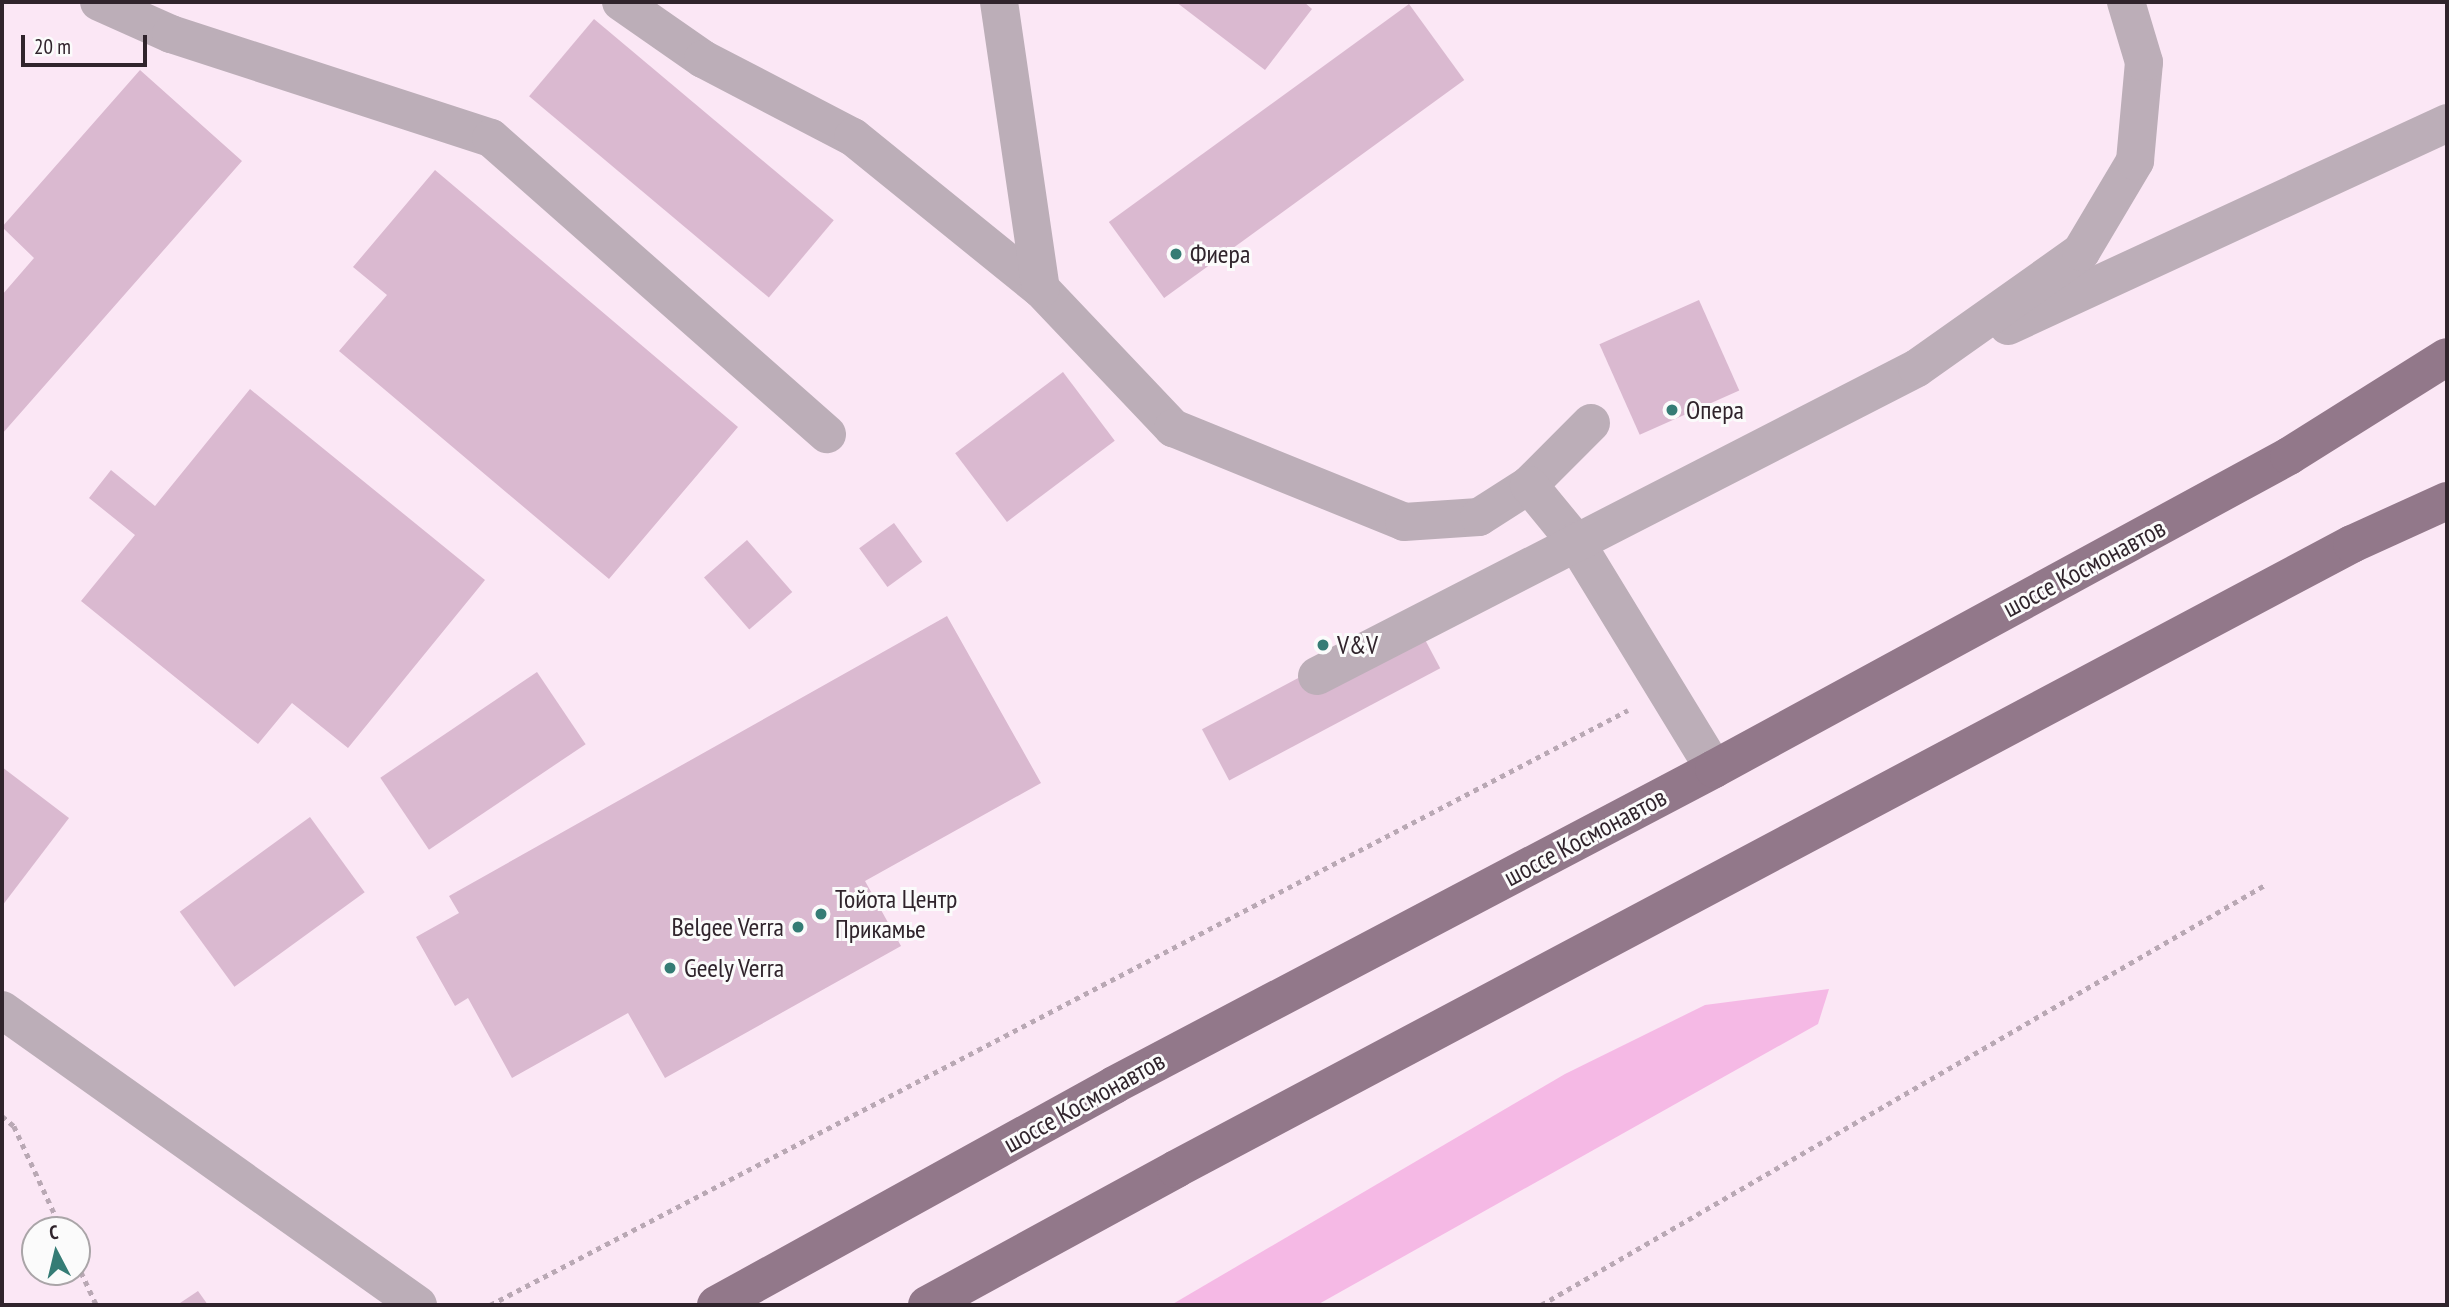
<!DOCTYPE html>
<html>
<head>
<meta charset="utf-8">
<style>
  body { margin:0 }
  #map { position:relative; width:2449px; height:1307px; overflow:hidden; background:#fbe7f5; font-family:"PT Sans Narrow",sans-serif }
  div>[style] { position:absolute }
  .green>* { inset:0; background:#f5b9e5 }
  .building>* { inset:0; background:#dab9d0; transform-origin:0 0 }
  .path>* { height:4.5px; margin-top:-2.25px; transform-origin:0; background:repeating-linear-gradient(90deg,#b9a8b4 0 5px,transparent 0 10px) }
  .minor>* { height:38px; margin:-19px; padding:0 19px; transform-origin:19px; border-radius:19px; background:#bcaeb8 }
  .major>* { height:38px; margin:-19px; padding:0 19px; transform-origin:19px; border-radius:19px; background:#92788a }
  .dots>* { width:19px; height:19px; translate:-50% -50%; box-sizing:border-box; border:4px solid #fbfbfb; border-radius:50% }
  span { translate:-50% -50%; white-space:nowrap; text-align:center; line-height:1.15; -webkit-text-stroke:6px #fbfbfb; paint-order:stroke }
  .poi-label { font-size:26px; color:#30242c }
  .left { translate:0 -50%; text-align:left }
  .right { translate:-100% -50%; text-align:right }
  .street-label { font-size:26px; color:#30242c }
  .frame { position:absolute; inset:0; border:4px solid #30242c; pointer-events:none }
  .north { position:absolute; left:21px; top:1216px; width:70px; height:70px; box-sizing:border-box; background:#fbfbfb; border:2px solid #aaa5a8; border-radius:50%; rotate:353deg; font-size:19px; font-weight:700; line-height:28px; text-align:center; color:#30242c }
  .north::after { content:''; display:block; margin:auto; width:24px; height:32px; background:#357c75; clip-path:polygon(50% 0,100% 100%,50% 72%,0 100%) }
  .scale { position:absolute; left:21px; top:35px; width:126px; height:32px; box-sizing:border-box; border:4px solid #30242c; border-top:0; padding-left:9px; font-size:21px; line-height:24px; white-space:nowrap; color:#30242c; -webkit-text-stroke:5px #fbfbfb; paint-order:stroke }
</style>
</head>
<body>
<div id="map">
  <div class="green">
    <i style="clip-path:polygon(1829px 989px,1818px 1024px,1317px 1305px,1171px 1305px,1565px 1074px,1705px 1005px)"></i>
  </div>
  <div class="building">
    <i style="clip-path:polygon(1176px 2px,1304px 2px,1312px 9px,1265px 70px)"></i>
    <i style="left:1409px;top:4px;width:94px;height:371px;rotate:54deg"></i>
    <i style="left:594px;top:19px;width:313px;height:101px;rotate:40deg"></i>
    <i style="clip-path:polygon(140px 70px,242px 161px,2px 434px,2px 295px,34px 258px,2px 227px)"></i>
    <i style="clip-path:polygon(435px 170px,738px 427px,609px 579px,339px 351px,387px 295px,353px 267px)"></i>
    <i style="left:1699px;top:300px;width:99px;height:109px;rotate:66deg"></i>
    <i style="left:1063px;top:372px;width:86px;height:135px;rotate:53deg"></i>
    <i style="clip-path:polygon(250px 389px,485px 580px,348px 748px,292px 703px,258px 744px,81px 601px,135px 535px,89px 498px,111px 470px,155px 506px)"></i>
    <i style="left:894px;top:523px;width:48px;height:43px;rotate:54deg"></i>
    <i style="left:747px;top:540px;width:69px;height:57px;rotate:49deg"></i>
    <i style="clip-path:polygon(947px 616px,1041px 783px,865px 881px,901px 946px,665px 1078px,628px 1013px,512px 1078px,468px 998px,455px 1006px,416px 937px,459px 913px,449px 896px)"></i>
    <i style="left:1413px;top:617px;width:58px;height:239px;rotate:62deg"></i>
    <i style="left:537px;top:672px;width:87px;height:189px;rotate:56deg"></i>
    <i style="clip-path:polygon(2px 767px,69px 818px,2px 906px)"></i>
    <i style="left:310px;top:817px;width:93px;height:161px;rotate:54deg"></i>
    <i style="clip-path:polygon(198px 1291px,208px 1305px,177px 1305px)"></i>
  </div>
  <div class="path">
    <i style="left:2px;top:1116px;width:16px;rotate:40deg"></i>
    <i style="left:14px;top:1126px;width:115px;rotate:65.2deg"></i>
    <i style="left:77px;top:1263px;width:45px;rotate:65.1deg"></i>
    <i style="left:490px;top:1305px;width:1284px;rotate:-27.6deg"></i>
    <i style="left:1541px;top:1305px;width:837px;rotate:-30.12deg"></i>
  </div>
  <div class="minor">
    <i style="left:99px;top:2px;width:79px;rotate:24deg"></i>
    <i style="left:171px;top:34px;width:336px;rotate:18deg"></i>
    <i style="left:491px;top:138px;width:448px;rotate:41.4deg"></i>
    <i style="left:621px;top:2px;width:100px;rotate:34.8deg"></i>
    <i style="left:703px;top:59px;width:169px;rotate:27.5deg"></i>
    <i style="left:853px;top:137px;width:242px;rotate:39deg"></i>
    <i style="left:1041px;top:289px;width:192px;rotate:46.5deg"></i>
    <i style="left:1173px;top:428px;width:249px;rotate:22.1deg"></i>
    <i style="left:1404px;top:522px;width:75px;rotate:-3.8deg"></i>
    <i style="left:1479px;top:517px;width:59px;rotate:-32.6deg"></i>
    <i style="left:999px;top:2px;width:290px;rotate:81.7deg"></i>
    <i style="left:2008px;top:326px;width:484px;rotate:-24.8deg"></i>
    <i style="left:1591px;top:423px;width:88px;rotate:135deg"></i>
    <i style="left:1529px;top:485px;width:72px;rotate:50.6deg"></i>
    <i style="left:1575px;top:541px;width:267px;rotate:58.6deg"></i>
    <i style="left:1317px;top:676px;width:674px;rotate:-27.17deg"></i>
    <i style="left:1917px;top:368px;width:201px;rotate:-35.3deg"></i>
    <i style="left:2081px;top:252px;width:106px;rotate:-59.3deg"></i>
    <i style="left:2135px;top:161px;width:99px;rotate:-84.8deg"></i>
    <i style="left:2144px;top:62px;width:63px;rotate:-106.7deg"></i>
    <i style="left:2px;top:1010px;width:510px;rotate:35.34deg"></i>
  </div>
  <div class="major">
    <i style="left:716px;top:1305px;width:455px;rotate:-28.9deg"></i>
    <i style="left:1114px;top:1085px;width:678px;rotate:-27.77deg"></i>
    <i style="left:1714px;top:769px;width:655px;rotate:-28.56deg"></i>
    <i style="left:2289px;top:456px;width:186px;rotate:-32.1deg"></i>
    <i style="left:927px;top:1305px;width:284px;rotate:-28.6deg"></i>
    <i style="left:1176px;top:1169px;width:1332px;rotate:-27.99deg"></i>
    <i style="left:2352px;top:544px;width:104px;rotate:-24.4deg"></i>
  </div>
  <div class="dots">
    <i style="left:1176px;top:254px;background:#357c75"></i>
    <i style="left:1672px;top:410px;background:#357c75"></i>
    <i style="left:1323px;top:645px;background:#357c75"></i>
    <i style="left:821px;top:914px;background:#357c75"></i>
    <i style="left:798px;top:927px;background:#357c75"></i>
    <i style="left:670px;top:968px;background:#357c75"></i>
  </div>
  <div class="poi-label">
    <span class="left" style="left:1190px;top:254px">Фиера</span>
    <span class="left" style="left:1686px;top:410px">Опера</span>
    <span class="left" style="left:1337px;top:645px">V&amp;V</span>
    <span class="left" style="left:835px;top:914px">Тойота Центр<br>Прикамье</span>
    <span class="right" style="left:784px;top:927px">Belgee Verra</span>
    <span class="left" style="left:684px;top:968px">Geely Verra</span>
  </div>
  <div class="street-label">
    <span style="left:2084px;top:568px;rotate:-28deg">шоссе Космонавтов</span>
    <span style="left:1585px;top:837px;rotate:-28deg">шоссе Космонавтов</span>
    <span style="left:1084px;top:1102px;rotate:-29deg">шоссе Космонавтов</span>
  </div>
  <div class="frame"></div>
  <div class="north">С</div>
  <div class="scale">20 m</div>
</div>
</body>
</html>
